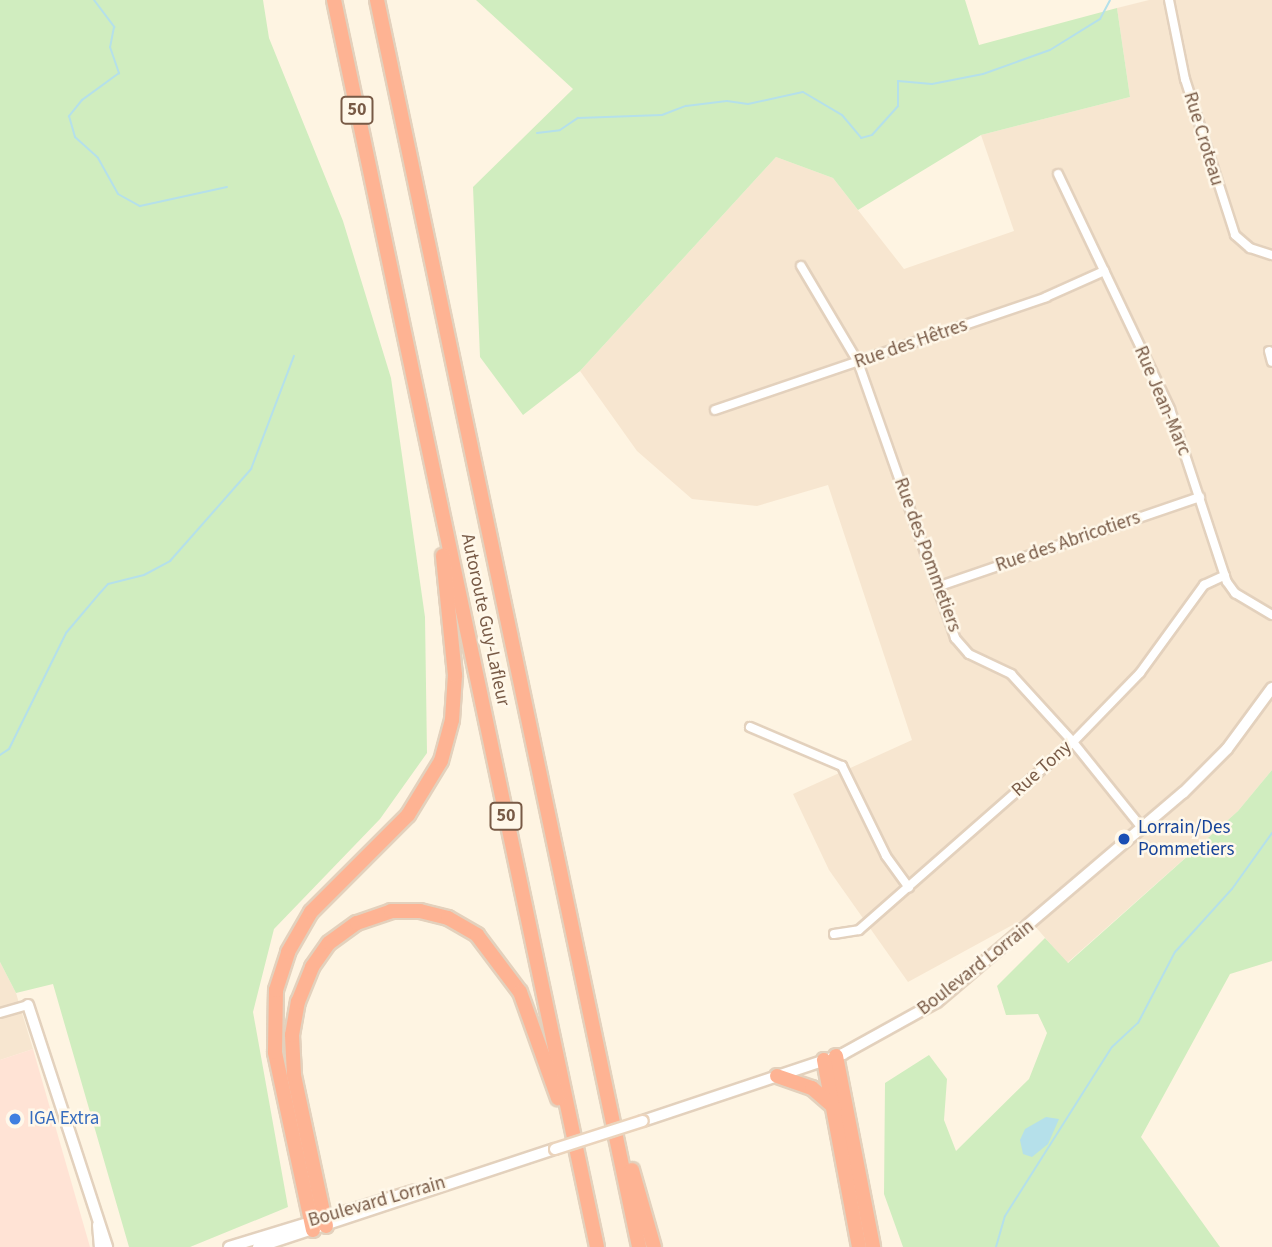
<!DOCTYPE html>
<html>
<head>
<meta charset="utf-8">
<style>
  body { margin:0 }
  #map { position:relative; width:1272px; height:1247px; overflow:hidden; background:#fef4e2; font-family:"Source Sans 3",sans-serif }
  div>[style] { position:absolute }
  .residential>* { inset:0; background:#f7e6d0 }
  .commercial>* { inset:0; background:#ffe3d5 }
  .green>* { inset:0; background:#d0edbf }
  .water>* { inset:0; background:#b5e0ea }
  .stream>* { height:2px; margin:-1px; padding:0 1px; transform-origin:1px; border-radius:1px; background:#b5e0ea }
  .roads { filter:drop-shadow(2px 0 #e3d1bd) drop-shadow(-2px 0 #e3d1bd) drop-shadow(0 2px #e3d1bd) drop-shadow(0 -2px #e3d1bd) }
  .minor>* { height:8px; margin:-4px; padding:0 4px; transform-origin:4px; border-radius:4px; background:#fff }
  .tertiary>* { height:10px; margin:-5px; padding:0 5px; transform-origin:5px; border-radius:5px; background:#fff }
  .secondary>* { height:10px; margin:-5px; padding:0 5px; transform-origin:5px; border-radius:5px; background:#fff }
  .motorway>* { height:14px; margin:-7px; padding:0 7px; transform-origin:7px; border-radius:7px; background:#feb393 }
  .bridges { filter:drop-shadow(2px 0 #ebd4bc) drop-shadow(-2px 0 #ebd4bc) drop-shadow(0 2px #ebd4bc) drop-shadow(0 -2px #ebd4bc) }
  .secondary-bridge>* { height:10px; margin:-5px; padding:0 5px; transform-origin:5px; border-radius:5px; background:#fff }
  .dots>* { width:19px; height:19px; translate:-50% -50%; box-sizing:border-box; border:4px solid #fff8ea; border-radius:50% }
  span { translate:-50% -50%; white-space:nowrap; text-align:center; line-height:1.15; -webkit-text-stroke:5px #fff8ea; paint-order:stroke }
  .shield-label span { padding:2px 5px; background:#fff8ea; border:2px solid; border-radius:5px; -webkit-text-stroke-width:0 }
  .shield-label { font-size:18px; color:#785a46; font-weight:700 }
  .street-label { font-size:19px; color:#785a46 }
  .transit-label { font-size:19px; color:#164399 }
  .left { translate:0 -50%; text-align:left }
  .shop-label { font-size:19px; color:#366cbe }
</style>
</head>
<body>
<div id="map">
  <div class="residential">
    <i style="clip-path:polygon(1149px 0,1272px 0,1272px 770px,1238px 811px,1067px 963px,1027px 917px,908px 982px,829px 870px,793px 794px,912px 740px,828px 485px,757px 506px,692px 499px,637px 451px,580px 371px,776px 157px,833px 178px,904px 269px,1014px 231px,981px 135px,1130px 97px,1117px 8px)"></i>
    <i style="clip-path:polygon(0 962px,16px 993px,33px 1049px,0 1060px)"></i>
  </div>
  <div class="commercial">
    <i style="clip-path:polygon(33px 1049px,90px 1247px,0 1247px,0 1060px)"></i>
  </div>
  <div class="green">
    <i style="clip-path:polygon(0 0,263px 0,269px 38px,343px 221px,391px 378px,425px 617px,427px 753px,380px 819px,274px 929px,253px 1012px,288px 1207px,190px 1247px,129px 1247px,53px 984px,16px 993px,0 962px)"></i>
    <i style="clip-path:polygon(476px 0,965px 0,979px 45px,1117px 8px,1130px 97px,981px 135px,858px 210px,833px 178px,776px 157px,580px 371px,523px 415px,480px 357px,473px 187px,573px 89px)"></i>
    <i style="clip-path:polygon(1272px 770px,1272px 961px,1230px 974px,1141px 1137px,1220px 1247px,903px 1247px,884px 1194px,885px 1083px,929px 1055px,947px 1079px,944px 1120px,956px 1151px,1029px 1079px,1047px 1033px,1038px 1014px,1006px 1015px,997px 986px,1045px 938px,1068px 963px,1238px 811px)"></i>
  </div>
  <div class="water">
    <i style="clip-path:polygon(1046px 1117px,1059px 1119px,1048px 1144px,1032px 1157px,1023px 1154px,1020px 1140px,1025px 1129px)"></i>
  </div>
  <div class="stream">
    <i style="left:94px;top:0;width:34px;rotate:53deg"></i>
    <i style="left:114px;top:27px;width:20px;rotate:101deg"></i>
    <i style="left:110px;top:47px;width:28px;rotate:71deg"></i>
    <i style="left:119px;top:73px;width:46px;rotate:143.9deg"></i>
    <i style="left:82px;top:100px;width:21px;rotate:129deg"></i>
    <i style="left:69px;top:116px;width:22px;rotate:74deg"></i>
    <i style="left:75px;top:137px;width:31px;rotate:42deg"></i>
    <i style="left:98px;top:158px;width:41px;rotate:60.9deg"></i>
    <i style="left:118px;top:194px;width:25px;rotate:29deg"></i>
    <i style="left:140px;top:206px;width:89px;rotate:-12.3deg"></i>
    <i style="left:537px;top:133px;width:23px;rotate:-7deg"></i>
    <i style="left:560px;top:130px;width:22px;rotate:-34deg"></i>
    <i style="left:578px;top:118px;width:84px;rotate:-2deg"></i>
    <i style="left:662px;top:115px;width:26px;rotate:-21deg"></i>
    <i style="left:686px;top:106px;width:41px;rotate:-7deg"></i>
    <i style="left:727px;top:101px;width:21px;rotate:8deg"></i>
    <i style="left:748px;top:104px;width:56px;rotate:-12.3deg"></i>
    <i style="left:803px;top:92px;width:45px;rotate:30.5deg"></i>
    <i style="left:842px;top:115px;width:30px;rotate:50deg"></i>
    <i style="left:861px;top:138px;width:11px;rotate:-15deg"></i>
    <i style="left:872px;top:135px;width:39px;rotate:-48deg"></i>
    <i style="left:898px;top:106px;width:25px;rotate:-90deg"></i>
    <i style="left:898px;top:81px;width:34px;rotate:5deg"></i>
    <i style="left:932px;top:84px;width:52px;rotate:-11.1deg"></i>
    <i style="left:983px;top:74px;width:71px;rotate:-19.7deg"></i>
    <i style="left:1050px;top:50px;width:59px;rotate:-31.8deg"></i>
    <i style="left:1100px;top:19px;width:21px;rotate:-62deg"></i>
    <i style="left:0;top:755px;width:11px;rotate:-34deg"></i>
    <i style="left:9px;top:749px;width:129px;rotate:-63.8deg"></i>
    <i style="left:66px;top:633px;width:51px;rotate:-49.8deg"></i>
    <i style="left:99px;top:594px;width:13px;rotate:-48deg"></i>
    <i style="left:108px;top:584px;width:37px;rotate:-14deg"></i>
    <i style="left:144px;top:575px;width:30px;rotate:-28deg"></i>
    <i style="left:170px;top:561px;width:123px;rotate:-48.6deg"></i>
    <i style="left:251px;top:469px;width:121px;rotate:-69.2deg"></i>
    <i style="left:996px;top:1247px;width:32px;rotate:-74deg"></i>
    <i style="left:1005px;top:1216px;width:200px;rotate:-57.7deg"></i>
    <i style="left:1112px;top:1047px;width:35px;rotate:-43deg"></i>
    <i style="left:1138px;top:1023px;width:80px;rotate:-62.5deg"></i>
    <i style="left:1175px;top:952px;width:85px;rotate:-47.9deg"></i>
    <i style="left:1232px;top:889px;width:69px;rotate:-54.5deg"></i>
  </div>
  <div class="roads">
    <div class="minor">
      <i style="left:1169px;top:0;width:81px;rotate:78.6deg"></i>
      <i style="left:1185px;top:79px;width:164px;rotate:72.2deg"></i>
      <i style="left:1235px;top:235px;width:20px;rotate:41deg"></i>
      <i style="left:1250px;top:248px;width:23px;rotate:18deg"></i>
      <i style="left:1058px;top:174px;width:260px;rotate:64.5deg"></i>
      <i style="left:1170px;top:409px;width:182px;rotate:71.8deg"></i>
      <i style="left:1227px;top:582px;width:14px;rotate:54deg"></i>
      <i style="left:1235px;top:593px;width:43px;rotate:30.7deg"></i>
      <i style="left:801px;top:266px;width:112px;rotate:59.3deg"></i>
      <i style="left:858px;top:362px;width:293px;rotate:70.6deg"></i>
      <i style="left:955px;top:638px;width:21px;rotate:49deg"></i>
      <i style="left:969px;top:654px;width:47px;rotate:25.5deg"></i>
      <i style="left:1011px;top:674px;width:92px;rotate:47.6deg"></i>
      <i style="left:1073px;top:742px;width:112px;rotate:51.2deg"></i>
      <i style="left:1269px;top:351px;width:11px;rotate:75deg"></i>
      <i style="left:715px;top:410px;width:350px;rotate:-18.8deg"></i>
      <i style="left:1046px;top:297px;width:64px;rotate:-24.1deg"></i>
      <i style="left:937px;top:587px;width:278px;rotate:-18.9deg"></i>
      <i style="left:750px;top:727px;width:100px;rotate:23deg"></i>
      <i style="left:842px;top:766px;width:100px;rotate:63.9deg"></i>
      <i style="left:886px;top:856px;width:39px;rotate:54deg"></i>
      <i style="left:834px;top:934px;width:25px;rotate:-9deg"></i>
      <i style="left:859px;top:930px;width:285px;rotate:-41.3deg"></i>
      <i style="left:1073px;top:742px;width:96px;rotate:-45.8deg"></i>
      <i style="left:1140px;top:673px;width:109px;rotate:-54deg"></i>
      <i style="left:1204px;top:585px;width:23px;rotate:-25deg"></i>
      <i style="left:0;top:1013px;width:29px;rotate:-16deg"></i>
    </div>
    <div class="tertiary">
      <i style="left:28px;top:1005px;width:255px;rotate:71.9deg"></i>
    </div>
    <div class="secondary">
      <i style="left:643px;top:1121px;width:211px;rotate:-18.5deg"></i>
      <i style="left:843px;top:1054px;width:107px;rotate:-29deg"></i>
      <i style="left:937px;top:1002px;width:323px;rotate:-40.4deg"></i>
      <i style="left:1183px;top:793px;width:62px;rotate:-45deg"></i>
      <i style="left:1227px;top:749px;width:76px;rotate:-53.6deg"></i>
      <i style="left:98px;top:1225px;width:22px;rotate:85deg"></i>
      <i style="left:229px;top:1247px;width:195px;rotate:-17deg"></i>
      <i style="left:258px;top:1247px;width:313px;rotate:-18.3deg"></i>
    </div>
    <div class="motorway">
      <i style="left:334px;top:0;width:1274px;rotate:78.09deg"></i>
      <i style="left:377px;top:0;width:1274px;rotate:78.13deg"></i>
      <i style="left:836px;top:1056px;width:195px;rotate:79deg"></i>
      <i style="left:824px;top:1060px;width:190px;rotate:79.4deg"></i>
      <i style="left:777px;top:1076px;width:37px;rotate:19deg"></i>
      <i style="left:812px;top:1088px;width:30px;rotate:41deg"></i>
      <i style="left:632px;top:1170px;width:80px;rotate:74.1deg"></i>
      <i style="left:326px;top:1226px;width:154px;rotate:-102deg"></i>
      <i style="left:294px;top:1075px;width:40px;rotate:-92.9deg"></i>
      <i style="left:292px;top:1035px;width:34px;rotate:-80deg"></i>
      <i style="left:298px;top:1002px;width:38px;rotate:-68deg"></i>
      <i style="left:312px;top:967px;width:29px;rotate:-55deg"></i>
      <i style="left:329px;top:943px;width:34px;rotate:-36deg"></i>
      <i style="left:357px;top:923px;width:36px;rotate:-19deg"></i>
      <i style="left:391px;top:911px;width:29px"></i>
      <i style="left:420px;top:911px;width:29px;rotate:14deg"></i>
      <i style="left:448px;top:918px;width:34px;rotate:30deg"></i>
      <i style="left:477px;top:935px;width:71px;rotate:53deg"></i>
      <i style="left:520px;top:992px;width:113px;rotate:70.3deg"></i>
      <i style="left:313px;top:1230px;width:182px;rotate:-102.1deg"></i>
      <i style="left:275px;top:1052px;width:62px;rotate:-89.1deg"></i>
      <i style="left:276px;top:990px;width:40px;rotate:-72deg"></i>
      <i style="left:288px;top:952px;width:46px;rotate:-60.1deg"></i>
      <i style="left:311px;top:912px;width:137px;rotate:-45deg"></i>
      <i style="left:408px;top:815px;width:63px;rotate:-58.6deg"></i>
      <i style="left:441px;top:761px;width:42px;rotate:-75deg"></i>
      <i style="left:452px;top:720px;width:45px;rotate:-86.2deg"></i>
      <i style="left:455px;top:675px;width:120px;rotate:-95.8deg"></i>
    </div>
  </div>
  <div class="bridges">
    <div class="secondary-bridge">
      <i style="left:555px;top:1149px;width:92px;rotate:-17.7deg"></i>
    </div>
  </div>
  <div class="dots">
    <i style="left:1124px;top:839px;background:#1a4fb4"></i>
    <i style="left:15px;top:1119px;background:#3f7fe0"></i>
  </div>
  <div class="shield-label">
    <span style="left:357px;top:110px">50</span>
    <span style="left:506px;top:816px">50</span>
  </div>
  <div class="street-label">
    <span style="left:1203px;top:139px;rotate:73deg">Rue Croteau</span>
    <span style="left:911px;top:344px;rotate:-19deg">Rue des Hêtres</span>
    <span style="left:1162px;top:401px;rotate:67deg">Rue Jean-Marc</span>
    <span style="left:1068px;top:542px;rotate:-19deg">Rue des Abricotiers</span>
    <span style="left:927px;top:555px;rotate:70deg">Rue des Pommetiers</span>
    <span style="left:485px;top:620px;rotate:78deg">Autoroute Guy-Lafleur</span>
    <span style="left:1042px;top:769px;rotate:-42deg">Rue Tony</span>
    <span style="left:976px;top:968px;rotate:-38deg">Boulevard Lorrain</span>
    <span style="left:377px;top:1202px;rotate:-16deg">Boulevard Lorrain</span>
  </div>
  <div class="transit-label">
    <span class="left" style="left:1138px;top:839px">Lorrain/Des<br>Pommetiers</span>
  </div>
  <div class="shop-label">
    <span class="left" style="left:29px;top:1119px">IGA Extra</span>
  </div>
</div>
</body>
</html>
